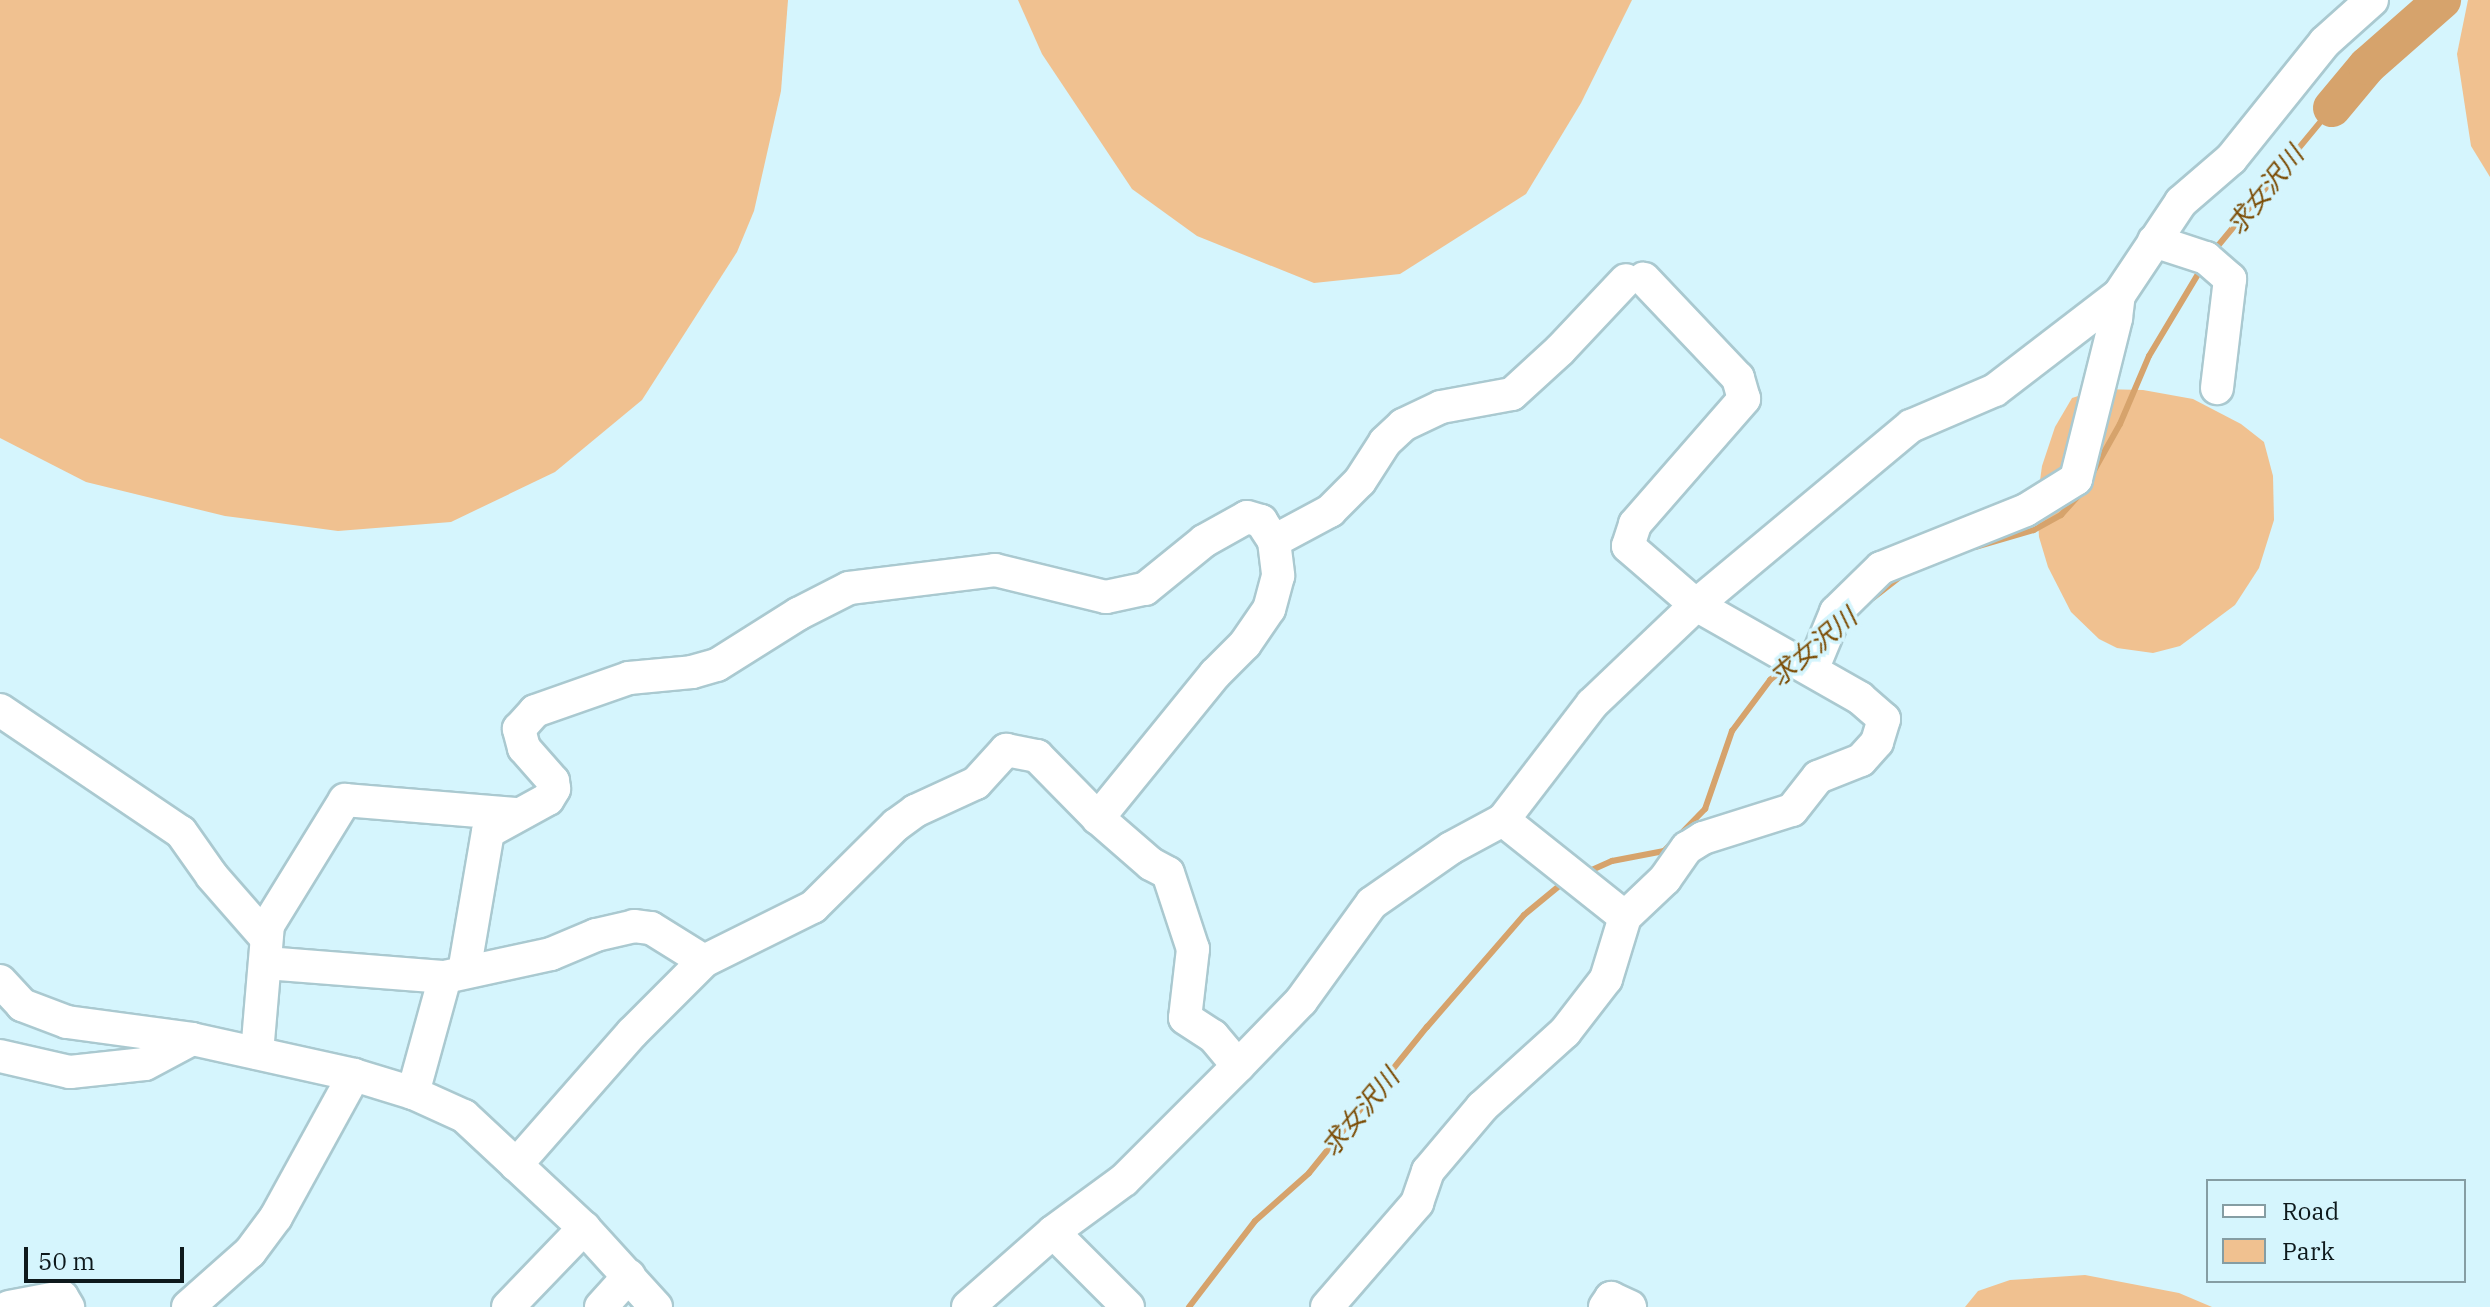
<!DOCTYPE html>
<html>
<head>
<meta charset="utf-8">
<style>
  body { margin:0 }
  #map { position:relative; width:2490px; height:1307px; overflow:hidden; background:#d5f5fd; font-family:"IBM Plex Serif","Noto Sans JP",serif }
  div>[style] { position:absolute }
  .green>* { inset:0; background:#f0c190 }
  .stream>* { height:6px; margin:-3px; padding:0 3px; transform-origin:3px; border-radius:3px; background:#d6a36c }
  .river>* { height:38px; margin:-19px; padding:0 19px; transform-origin:19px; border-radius:19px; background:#d6a36c }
  .roads { filter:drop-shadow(2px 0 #aac9d0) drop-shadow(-2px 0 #aac9d0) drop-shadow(0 2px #aac9d0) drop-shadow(0 -2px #aac9d0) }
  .minor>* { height:32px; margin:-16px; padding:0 16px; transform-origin:16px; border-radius:16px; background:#fff }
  span { translate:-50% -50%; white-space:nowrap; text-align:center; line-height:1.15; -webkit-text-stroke:7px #d5f5fd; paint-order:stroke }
  .water-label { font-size:26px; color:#7b4b03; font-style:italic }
  .legend { position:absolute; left:2206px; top:1179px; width:260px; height:104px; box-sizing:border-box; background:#d5f5fd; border:2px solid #859da3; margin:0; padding:10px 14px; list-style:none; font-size:24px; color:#0e191c }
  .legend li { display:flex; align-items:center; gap:16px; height:40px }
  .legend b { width:40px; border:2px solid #859da3 }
  .scale { position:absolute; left:24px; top:1247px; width:160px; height:36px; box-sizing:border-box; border:4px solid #0e191c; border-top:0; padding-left:10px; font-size:24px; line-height:28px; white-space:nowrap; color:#0e191c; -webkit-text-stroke:6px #d5f5fd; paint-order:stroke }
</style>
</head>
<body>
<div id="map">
  <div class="green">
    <i style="clip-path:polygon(0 0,788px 0,781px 91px,754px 211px,737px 252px,642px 400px,555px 472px,451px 522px,338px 531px,225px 516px,86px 482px,0 438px)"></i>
    <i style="clip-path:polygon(1018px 0,1632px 0,1581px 103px,1526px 194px,1400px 274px,1314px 283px,1197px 236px,1132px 189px,1042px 54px)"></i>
    <i style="clip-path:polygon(2468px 0,2490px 0,2490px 177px,2471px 146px,2457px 54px)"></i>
    <i style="clip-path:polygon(2100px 389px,2143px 390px,2193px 399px,2241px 424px,2264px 442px,2273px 476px,2274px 520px,2259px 568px,2235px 605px,2180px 646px,2153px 653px,2117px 648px,2099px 639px,2071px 612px,2048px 567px,2039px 537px,2037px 502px,2042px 466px,2055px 427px,2072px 398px)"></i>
    <i style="clip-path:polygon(2085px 1275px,2179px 1293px,2212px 1307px,1965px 1307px,1978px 1291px,2010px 1280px)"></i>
  </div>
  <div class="stream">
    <i style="left:2212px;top:253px;width:188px;rotate:-50.4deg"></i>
    <i style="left:2092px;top:474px;width:57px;rotate:-60.8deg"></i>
    <i style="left:2120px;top:424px;width:74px;rotate:-66.9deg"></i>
    <i style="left:2149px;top:356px;width:101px;rotate:-59.1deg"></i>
    <i style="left:1975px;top:547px;width:61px;rotate:-16.1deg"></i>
    <i style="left:2034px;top:530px;width:31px;rotate:-29deg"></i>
    <i style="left:2061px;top:515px;width:28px;rotate:-48deg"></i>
    <i style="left:1873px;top:598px;width:37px;rotate:-38deg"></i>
    <i style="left:1585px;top:873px;width:30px;rotate:-24deg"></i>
    <i style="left:1612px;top:861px;width:53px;rotate:-10.9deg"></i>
    <i style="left:1664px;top:851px;width:59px;rotate:-45.7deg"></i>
    <i style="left:1705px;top:809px;width:83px;rotate:-70.9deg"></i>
    <i style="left:1732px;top:731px;width:64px;rotate:-53.3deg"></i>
    <i style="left:1770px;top:680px;width:21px;rotate:-39deg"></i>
    <i style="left:1189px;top:1307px;width:108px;rotate:-52.5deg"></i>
    <i style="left:1255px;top:1221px;width:72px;rotate:-41.6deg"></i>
    <i style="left:1309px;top:1173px;width:188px;rotate:-51.1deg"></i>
    <i style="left:1427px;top:1027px;width:148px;rotate:-49.1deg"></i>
    <i style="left:1524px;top:915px;width:52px;rotate:-39.5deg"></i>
  </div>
  <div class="river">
    <i style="left:2332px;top:108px;width:55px;rotate:-50.2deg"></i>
    <i style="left:2367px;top:66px;width:100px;rotate:-41.3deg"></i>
  </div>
  <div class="roads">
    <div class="minor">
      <i style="left:2154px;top:241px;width:55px;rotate:18.1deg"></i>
      <i style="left:2206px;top:258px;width:32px;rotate:41deg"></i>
      <i style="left:2230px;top:279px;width:110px;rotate:96.8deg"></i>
      <i style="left:1274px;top:541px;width:64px;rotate:-28.2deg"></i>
      <i style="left:1330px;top:511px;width:42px;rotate:-45deg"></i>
      <i style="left:1360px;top:481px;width:46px;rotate:-57.3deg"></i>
      <i style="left:1385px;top:442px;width:25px;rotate:-43deg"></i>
      <i style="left:1403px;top:425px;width:42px;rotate:-25.3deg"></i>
      <i style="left:1441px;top:407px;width:72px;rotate:-10.4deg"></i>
      <i style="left:1512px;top:394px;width:65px;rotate:-42.5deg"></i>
      <i style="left:1560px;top:350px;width:96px;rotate:-46.7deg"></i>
      <i style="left:1812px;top:670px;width:63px;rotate:-67.5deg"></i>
      <i style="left:1836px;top:612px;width:63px;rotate:-44.4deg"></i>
      <i style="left:1881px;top:568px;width:156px;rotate:-21.8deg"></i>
      <i style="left:2026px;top:510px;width:59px;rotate:-31.8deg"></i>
      <i style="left:2076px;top:479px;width:166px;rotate:-76deg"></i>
      <i style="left:2116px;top:318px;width:23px;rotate:-83deg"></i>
      <i style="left:0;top:710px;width:218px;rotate:34deg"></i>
      <i style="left:181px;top:832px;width:54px;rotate:54.8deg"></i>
      <i style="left:212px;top:876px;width:82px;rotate:48.9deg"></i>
      <i style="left:1625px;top:917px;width:55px;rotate:-43.5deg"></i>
      <i style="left:1665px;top:879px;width:38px;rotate:-55deg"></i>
      <i style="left:1687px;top:848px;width:19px;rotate:-32deg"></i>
      <i style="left:1703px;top:838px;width:93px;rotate:-17.5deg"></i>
      <i style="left:1792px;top:810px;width:42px;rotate:-51.8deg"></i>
      <i style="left:1818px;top:777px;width:46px;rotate:-21.6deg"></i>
      <i style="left:1861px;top:760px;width:24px;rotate:-48deg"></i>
      <i style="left:1877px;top:742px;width:24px;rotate:-73deg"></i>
      <i style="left:1884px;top:719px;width:32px;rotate:-139deg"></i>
      <i style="left:1860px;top:698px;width:189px;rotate:-150.4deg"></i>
      <i style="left:1696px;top:605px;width:90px;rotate:-139.1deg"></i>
      <i style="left:1628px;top:546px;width:23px;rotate:-72deg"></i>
      <i style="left:1635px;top:524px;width:166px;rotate:-48.9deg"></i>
      <i style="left:1744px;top:399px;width:22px;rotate:-106deg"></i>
      <i style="left:1738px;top:378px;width:137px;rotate:-133.5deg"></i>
      <i style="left:266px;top:963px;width:180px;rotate:4.5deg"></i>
      <i style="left:445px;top:977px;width:108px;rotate:-12.2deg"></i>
      <i style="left:551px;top:954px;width:49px;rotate:-22.9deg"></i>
      <i style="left:596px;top:935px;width:39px;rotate:-13deg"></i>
      <i style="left:634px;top:926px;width:17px;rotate:7deg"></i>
      <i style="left:651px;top:928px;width:62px;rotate:31.9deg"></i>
      <i style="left:464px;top:972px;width:142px;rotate:-80.3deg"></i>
      <i style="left:488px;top:832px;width:68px;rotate:-28.8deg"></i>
      <i style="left:548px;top:799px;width:12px;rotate:-59deg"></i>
      <i style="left:554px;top:789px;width:8px;rotate:-97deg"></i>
      <i style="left:553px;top:781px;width:44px;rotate:-131.3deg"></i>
      <i style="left:524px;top:748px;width:20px;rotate:-105deg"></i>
      <i style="left:519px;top:729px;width:24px;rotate:-48deg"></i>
      <i style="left:535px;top:711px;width:100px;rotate:-19.3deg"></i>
      <i style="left:629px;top:678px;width:63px;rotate:-5.4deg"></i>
      <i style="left:692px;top:672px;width:26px;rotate:-16deg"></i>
      <i style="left:717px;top:665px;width:96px;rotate:-32.2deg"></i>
      <i style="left:798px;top:614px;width:57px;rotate:-27deg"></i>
      <i style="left:849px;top:588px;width:147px;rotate:-7deg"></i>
      <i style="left:995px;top:570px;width:114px;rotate:13.7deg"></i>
      <i style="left:1106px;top:597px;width:40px;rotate:-12deg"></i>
      <i style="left:1145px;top:589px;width:76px;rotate:-39.1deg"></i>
      <i style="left:1204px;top:541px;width:49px;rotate:-29.2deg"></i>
      <i style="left:1247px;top:517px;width:15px;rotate:16deg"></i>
      <i style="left:1261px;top:521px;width:24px;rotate:57deg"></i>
      <i style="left:1274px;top:541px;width:35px;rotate:83deg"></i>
      <i style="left:1278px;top:576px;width:34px;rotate:105deg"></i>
      <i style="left:1269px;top:609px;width:42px;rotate:124.4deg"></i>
      <i style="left:1245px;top:644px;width:42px;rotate:135deg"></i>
      <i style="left:1215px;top:674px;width:186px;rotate:129.1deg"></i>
      <i style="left:1098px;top:818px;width:70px;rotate:41deg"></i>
      <i style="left:1151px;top:864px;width:19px;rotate:28deg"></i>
      <i style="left:1168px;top:873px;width:80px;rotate:71.8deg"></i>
      <i style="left:1193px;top:949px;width:69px;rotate:96.6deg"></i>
      <i style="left:1185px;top:1018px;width:33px;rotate:33deg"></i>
      <i style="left:1213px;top:1036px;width:39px;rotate:50deg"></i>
      <i style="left:0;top:981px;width:33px;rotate:47deg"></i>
      <i style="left:22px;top:1005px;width:48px;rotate:20.7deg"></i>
      <i style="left:67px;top:1022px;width:126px;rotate:7.7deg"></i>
      <i style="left:192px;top:1039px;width:166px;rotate:12.5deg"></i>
      <i style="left:354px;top:1075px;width:62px;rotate:17deg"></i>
      <i style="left:413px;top:1093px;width:56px;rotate:24.3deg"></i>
      <i style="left:464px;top:1116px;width:164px;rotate:43deg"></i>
      <i style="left:584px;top:1228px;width:107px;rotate:47.7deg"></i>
      <i style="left:257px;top:1053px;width:128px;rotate:-85.1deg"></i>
      <i style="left:268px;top:925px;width:147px;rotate:-58.4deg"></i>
      <i style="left:345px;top:800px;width:173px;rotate:4.7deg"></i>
      <i style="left:0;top:1056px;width:72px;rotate:12.9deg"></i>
      <i style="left:70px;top:1072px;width:75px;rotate:-6.1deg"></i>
      <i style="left:145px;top:1064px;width:53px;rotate:-28deg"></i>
      <i style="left:413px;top:1093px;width:120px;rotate:-74.6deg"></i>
      <i style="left:516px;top:1165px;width:176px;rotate:-48.7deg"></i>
      <i style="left:632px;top:1033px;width:102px;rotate:-45deg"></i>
      <i style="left:704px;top:961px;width:122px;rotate:-26.4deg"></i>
      <i style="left:813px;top:907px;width:117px;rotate:-44.7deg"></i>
      <i style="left:896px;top:825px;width:24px;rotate:-36deg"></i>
      <i style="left:915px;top:811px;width:67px;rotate:-24.7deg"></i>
      <i style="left:976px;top:783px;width:45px;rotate:-47.7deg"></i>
      <i style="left:1006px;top:750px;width:32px;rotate:11deg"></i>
      <i style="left:1037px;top:756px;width:87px;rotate:45.5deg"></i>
      <i style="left:1053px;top:1232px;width:106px;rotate:45deg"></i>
      <i style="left:9px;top:1307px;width:54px;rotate:-10.7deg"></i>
      <i style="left:62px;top:1297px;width:12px;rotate:59deg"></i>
      <i style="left:188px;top:1307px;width:83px;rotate:-41.6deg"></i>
      <i style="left:250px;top:1252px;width:44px;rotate:-53.4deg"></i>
      <i style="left:276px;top:1217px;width:162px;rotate:-61.2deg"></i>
      <i style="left:508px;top:1307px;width:110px;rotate:-46.1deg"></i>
      <i style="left:601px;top:1307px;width:42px;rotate:-47.9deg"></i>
      <i style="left:968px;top:1307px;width:113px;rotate:-41.4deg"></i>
      <i style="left:1053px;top:1232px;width:88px;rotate:-36.2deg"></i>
      <i style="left:1124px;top:1180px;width:161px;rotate:-45deg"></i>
      <i style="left:1238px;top:1066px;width:91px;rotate:-45.9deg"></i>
      <i style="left:1301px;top:1001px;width:121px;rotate:-54.1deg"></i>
      <i style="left:1372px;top:903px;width:96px;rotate:-34.8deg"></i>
      <i style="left:1451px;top:848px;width:59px;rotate:-28.3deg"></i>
      <i style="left:1503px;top:820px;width:146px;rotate:-52.5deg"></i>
      <i style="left:1592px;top:704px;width:144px;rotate:-43.6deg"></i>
      <i style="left:1696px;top:605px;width:280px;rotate:-39.8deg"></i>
      <i style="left:1911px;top:426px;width:91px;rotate:-23.2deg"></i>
      <i style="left:1995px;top:390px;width:156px;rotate:-37.5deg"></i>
      <i style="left:2119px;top:295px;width:112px;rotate:-56.3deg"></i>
      <i style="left:2181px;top:202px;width:66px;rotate:-40.7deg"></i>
      <i style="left:2231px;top:159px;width:150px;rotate:-51.2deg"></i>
      <i style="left:2325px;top:42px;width:63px;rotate:-41.8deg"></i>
      <i style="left:1327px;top:1307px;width:138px;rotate:-49.1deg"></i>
      <i style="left:1417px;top:1203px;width:34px;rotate:-71deg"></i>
      <i style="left:1428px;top:1171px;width:84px;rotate:-49.8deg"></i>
      <i style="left:1482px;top:1107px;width:112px;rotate:-42.1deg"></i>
      <i style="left:1565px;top:1032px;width:67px;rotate:-52.3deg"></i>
      <i style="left:1606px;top:979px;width:65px;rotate:-73deg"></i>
      <i style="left:1625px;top:917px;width:156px;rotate:-141.5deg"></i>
      <i style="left:1605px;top:1307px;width:11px;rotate:-56deg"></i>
      <i style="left:1611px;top:1298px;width:21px;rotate:25deg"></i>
    </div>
  </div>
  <div class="water-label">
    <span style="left:2265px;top:190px;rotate:-51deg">求女沢川</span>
    <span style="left:1813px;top:647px;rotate:-40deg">求女沢川</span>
    <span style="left:1360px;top:1112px;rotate:-50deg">求女沢川</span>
  </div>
  <ul class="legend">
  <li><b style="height:10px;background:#fff"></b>Road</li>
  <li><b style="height:22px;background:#f0c190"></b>Park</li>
  </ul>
  <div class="scale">50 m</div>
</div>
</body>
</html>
